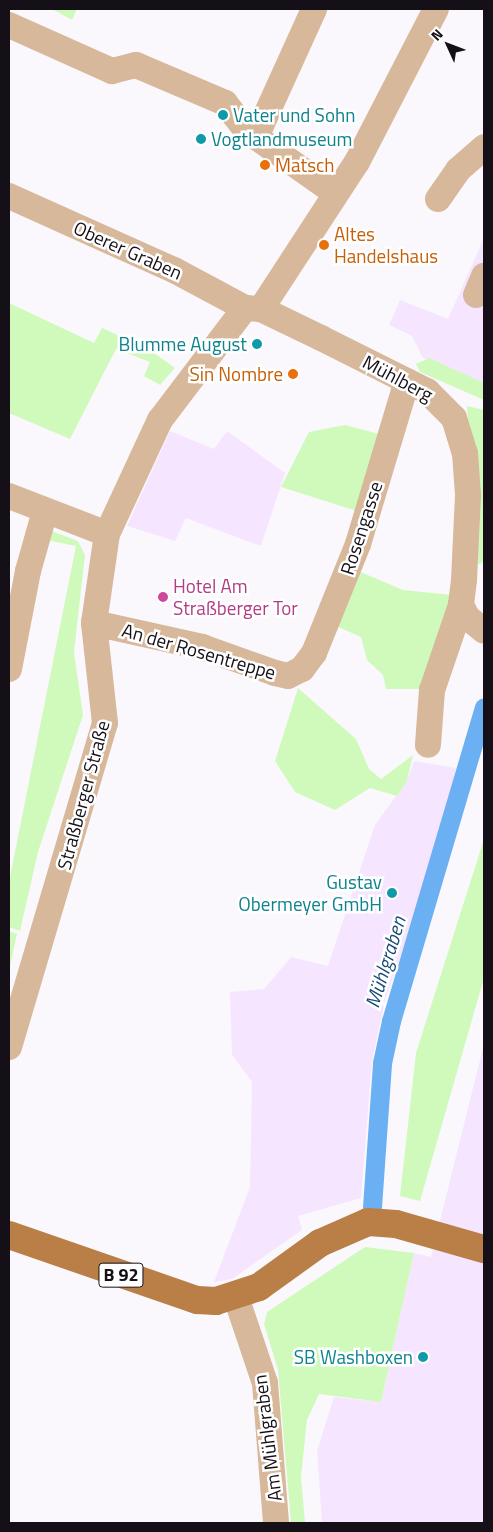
<!DOCTYPE html>
<html>
<head>
<meta charset="utf-8">
<style>
  body { margin:0 }
  #map { position:relative; width:493px; height:1532px; overflow:hidden; background:#fbf8fd; font-family:"Titillium Web",sans-serif }
  div>[style] { position:absolute }
  .built>* { inset:0; background:#f6e5ff }
  .green>* { inset:0; background:#d0fabc }
  .canal>* { height:19px; margin:-9.5px; padding:0 9.5px; transform-origin:9.5px; border-radius:9.5px; background:#6ab0f3 }
  .minor>* { height:26px; margin:-13px; padding:0 13px; transform-origin:13px; border-radius:13px; background:#d8b89b }
  .major>* { height:28px; margin:-14px; padding:0 14px; transform-origin:14px; border-radius:14px; background:#b97f46 }
  .dots>* { width:14px; height:14px; translate:-50% -50%; box-sizing:border-box; border:2px solid #fff; border-radius:50% }
  span { translate:-50% -50%; white-space:nowrap; text-align:center; line-height:1.15; -webkit-text-stroke:5px #fff; paint-order:stroke }
  .shield-label span { padding:1px 4px; background:#fff; border:1px solid; border-radius:4px; -webkit-text-stroke-width:0 }
  .shield-label { font-size:18px; color:#151018; font-weight:700 }
  .culture-label { font-size:19px; color:#0d838f }
  .left { translate:0 -50%; text-align:left }
  .right { translate:-100% -50%; text-align:right }
  .food-label { font-size:19px; color:#c56008 }
  .street-label { font-size:19px; color:#151018 }
  .hotel-label { font-size:19px; color:#b23c85 }
  .water-label { font-size:20px; color:#194b77; font-style:italic }
  .frame { position:absolute; inset:0; border:10px solid #151018; pointer-events:none }
  .north { position:absolute; left:423px; top:20px; width:50px; height:50px; -webkit-text-stroke:4px #fff; paint-order:stroke; rotate:313deg; font-size:14px; font-weight:700; line-height:20px; text-align:center; color:#151018 }
  .north::after { content:''; display:block; margin:auto; width:18px; height:22px; background:#151018; clip-path:polygon(50% 0,100% 100%,50% 72%,0 100%) }
</style>
</head>
<body>
<div id="map">
  <div class="built">
    <i style="clip-path:polygon(484px 238px,484px 383px,482px 383px,423px 358px,412px 336px,389px 325px,400px 300px,448px 319px)"></i>
    <i style="clip-path:polygon(170px 431px,214px 449px,227px 431px,285px 473px,261px 546px,186px 518px,175px 541px,127px 526px)"></i>
    <i style="clip-path:polygon(414px 761px,456px 768px,440px 845px,385px 1000px,372px 1061px,361px 1198px,298px 1216px,302px 1230px,232px 1279px,214px 1282px,250px 1187px,252px 1082px,232px 1055px,230px 992px,264px 989px,291px 957px,328px 966px,375px 825px,407px 781px)"></i>
    <i style="clip-path:polygon(484px 1044px,484px 1523px,322px 1523px,317px 1451px,334px 1397px,381px 1402px,414px 1253px,431px 1257px)"></i>
  </div>
  <div class="green">
    <i style="clip-path:polygon(52px 9px,77px 9px,72px 20px)"></i>
    <i style="clip-path:polygon(9px 303px,94px 343px,102px 328px,147px 348px,175px 368px,160px 385px,144px 376px,150px 362px,116px 349px,70px 439px,9px 413px)"></i>
    <i style="clip-path:polygon(429px 358px,484px 383px,484px 400px,420px 372px,416px 364px)"></i>
    <i style="clip-path:polygon(467px 406px,484px 410px,484px 561px,478px 565px)"></i>
    <i style="clip-path:polygon(345px 425px,383px 435px,360px 512px,281px 487px,309px 432px)"></i>
    <i style="clip-path:polygon(49px 530px,78px 541px,85px 555px,74px 652px,83px 715px,38px 852px,20px 931px,9px 927px,9px 882px,76px 546px,46px 540px)"></i>
    <i style="clip-path:polygon(356px 570px,403px 590px,452px 595px,421px 689px,386px 689px,383px 675px,367px 660px,361px 637px,334px 625px)"></i>
    <i style="clip-path:polygon(298px 688px,356px 739px,369px 769px,381px 779px,413px 755px,407px 781px,397px 796px,370px 788px,335px 810px,295px 792px,275px 761px)"></i>
    <i style="clip-path:polygon(484px 839px,484px 978px,420px 1201px,400px 1196px,416px 1053px)"></i>
    <i style="clip-path:polygon(9px 931px,17px 934px,9px 971px)"></i>
    <i style="clip-path:polygon(365px 1247px,414px 1253px,381px 1402px,319px 1394px,307px 1420px,301px 1476px,305px 1523px,291px 1523px,278px 1370px,264px 1324px,267px 1312px)"></i>
  </div>
  <div class="canal">
    <i style="left:372px;top:1207px;width:144px;rotate:-86deg"></i>
    <i style="left:382px;top:1063px;width:43px;rotate:-77.9deg"></i>
    <i style="left:391px;top:1021px;width:327px;rotate:-73.5deg"></i>
  </div>
  <div class="minor">
    <i style="left:9px;top:25px;width:113px;rotate:24.1deg"></i>
    <i style="left:112px;top:71px;width:25px;rotate:-14deg"></i>
    <i style="left:136px;top:65px;width:97px;rotate:23.1deg"></i>
    <i style="left:225px;top:103px;width:34px;rotate:52deg"></i>
    <i style="left:246px;top:130px;width:109px;rotate:35.3deg"></i>
    <i style="left:256px;top:137px;width:141px;rotate:-65.6deg"></i>
    <i style="left:9px;top:196px;width:181px;rotate:24.2deg"></i>
    <i style="left:174px;top:270px;width:81px;rotate:28.2deg"></i>
    <i style="left:245px;top:308px;width:16px;rotate:4deg"></i>
    <i style="left:261px;top:309px;width:67px;rotate:25.8deg"></i>
    <i style="left:321px;top:338px;width:119px;rotate:26.6deg"></i>
    <i style="left:427px;top:391px;width:38px;rotate:45deg"></i>
    <i style="left:454px;top:418px;width:37px;rotate:73deg"></i>
    <i style="left:465px;top:453px;width:42px;rotate:85.9deg"></i>
    <i style="left:468px;top:495px;width:85px;rotate:92.7deg"></i>
    <i style="left:464px;top:580px;width:25px;rotate:97deg"></i>
    <i style="left:461px;top:605px;width:90px;rotate:108.8deg"></i>
    <i style="left:432px;top:690px;width:55px;rotate:94.2deg"></i>
    <i style="left:438px;top:199px;width:35px;rotate:-55deg"></i>
    <i style="left:458px;top:170px;width:35px;rotate:-41deg"></i>
    <i style="left:476px;top:295px;width:21px;rotate:-67deg"></i>
    <i style="left:261px;top:309px;width:176px;rotate:-56.9deg"></i>
    <i style="left:357px;top:162px;width:172px;rotate:-62.7deg"></i>
    <i style="left:9px;top:496px;width:105px;rotate:21.2deg"></i>
    <i style="left:461px;top:605px;width:13px;rotate:63deg"></i>
    <i style="left:467px;top:617px;width:22px;rotate:39deg"></i>
    <i style="left:94px;top:623px;width:111px;rotate:12.5deg"></i>
    <i style="left:202px;top:647px;width:77px;rotate:19.6deg"></i>
    <i style="left:275px;top:673px;width:13px;rotate:13deg"></i>
    <i style="left:288px;top:676px;width:16px;rotate:-27deg"></i>
    <i style="left:302px;top:669px;width:20px;rotate:-53deg"></i>
    <i style="left:314px;top:653px;width:118px;rotate:-68deg"></i>
    <i style="left:358px;top:544px;width:170px;rotate:-73.3deg"></i>
    <i style="left:9px;top:669px;width:100px;rotate:-79deg"></i>
    <i style="left:28px;top:571px;width:62px;rotate:-74.2deg"></i>
    <i style="left:9px;top:1047px;width:338px;rotate:-73.5deg"></i>
    <i style="left:105px;top:723px;width:101px;rotate:-96.3deg"></i>
    <i style="left:94px;top:623px;width:90px;rotate:-81.7deg"></i>
    <i style="left:107px;top:534px;width:126px;rotate:-65.1deg"></i>
    <i style="left:160px;top:420px;width:141px;rotate:-52.8deg"></i>
    <i style="left:236px;top:1297px;width:91px;rotate:71.4deg"></i>
    <i style="left:265px;top:1383px;width:140px;rotate:85.5deg"></i>
  </div>
  <div class="major">
    <i style="left:9px;top:1235px;width:199px;rotate:19.1deg"></i>
    <i style="left:197px;top:1300px;width:19px;rotate:3deg"></i>
    <i style="left:216px;top:1301px;width:45px;rotate:-18deg"></i>
    <i style="left:259px;top:1287px;width:75px;rotate:-35.8deg"></i>
    <i style="left:320px;top:1243px;width:52px;rotate:-23.6deg"></i>
    <i style="left:368px;top:1222px;width:28px;rotate:4deg"></i>
    <i style="left:396px;top:1224px;width:91px;rotate:15.9deg"></i>
  </div>
  <div class="dots">
    <i style="left:223px;top:115px;background:#0f9aa8"></i>
    <i style="left:201px;top:139px;background:#0f9aa8"></i>
    <i style="left:265px;top:165px;background:#e8710a"></i>
    <i style="left:324px;top:245px;background:#e8710a"></i>
    <i style="left:257px;top:344px;background:#0f9aa8"></i>
    <i style="left:293px;top:374px;background:#e8710a"></i>
    <i style="left:163px;top:597px;background:#d1479c"></i>
    <i style="left:392px;top:893px;background:#0f9aa8"></i>
    <i style="left:423px;top:1357px;background:#0f9aa8"></i>
  </div>
  <div class="shield-label">
    <span style="left:121px;top:1275px">B 92</span>
  </div>
  <div class="culture-label">
    <span class="left" style="left:233px;top:115px">Vater und Sohn</span>
    <span class="left" style="left:211px;top:139px">Vogtlandmuseum</span>
    <span class="right" style="left:247px;top:344px">Blumme August</span>
    <span class="right" style="left:382px;top:893px">Gustav<br>Obermeyer GmbH</span>
    <span class="right" style="left:413px;top:1357px">SB Washboxen</span>
  </div>
  <div class="food-label">
    <span class="left" style="left:275px;top:165px">Matsch</span>
    <span class="left" style="left:334px;top:245px">Altes<br>Handelshaus</span>
    <span class="right" style="left:283px;top:374px">Sin Nombre</span>
  </div>
  <div class="street-label">
    <span style="left:128px;top:250px;rotate:24deg">Oberer Graben</span>
    <span style="left:398px;top:378px;rotate:28deg">Mühlberg</span>
    <span style="left:361px;top:528px;rotate:-72deg">Rosengasse</span>
    <span style="left:199px;top:651px;rotate:16deg">An der Rosentreppe</span>
    <span style="left:83px;top:795px;rotate:-75deg">Straßberger Straße</span>
    <span style="left:267px;top:1438px;rotate:-97deg">Am Mühlgraben</span>
  </div>
  <div class="hotel-label">
    <span class="left" style="left:173px;top:597px">Hotel Am<br>Straßberger Tor</span>
  </div>
  <div class="water-label">
    <span style="left:385px;top:962px;rotate:-73deg">Mühlgraben</span>
  </div>
  <div class="frame"></div>
  <div class="north">N</div>
</div>
</body>
</html>
